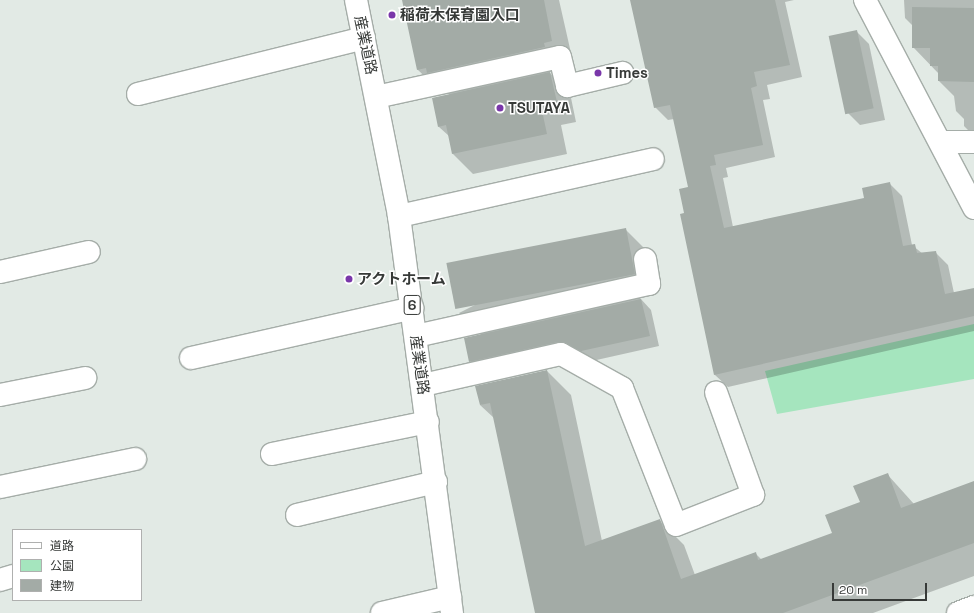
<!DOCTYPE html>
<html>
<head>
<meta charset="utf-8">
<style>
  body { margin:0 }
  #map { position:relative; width:974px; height:613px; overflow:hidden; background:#e2eae5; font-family:"Space Grotesk","Noto Sans JP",sans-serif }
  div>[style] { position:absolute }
  .green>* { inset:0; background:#a5e5be }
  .shadow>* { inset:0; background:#0003 }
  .building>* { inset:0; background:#a3aba6; transform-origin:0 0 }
  .roads { filter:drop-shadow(1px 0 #a5ada8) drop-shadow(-1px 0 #a5ada8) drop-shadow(0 1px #a5ada8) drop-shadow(0 -1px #a5ada8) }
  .minor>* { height:22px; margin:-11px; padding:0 11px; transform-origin:11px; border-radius:11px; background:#fff }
  .major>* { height:22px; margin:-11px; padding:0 11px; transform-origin:11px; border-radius:11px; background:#fff }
  .dots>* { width:11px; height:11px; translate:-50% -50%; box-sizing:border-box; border:2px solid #fff; border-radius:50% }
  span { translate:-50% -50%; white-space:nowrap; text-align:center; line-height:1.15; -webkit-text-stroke:3px #fff; paint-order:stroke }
  .shield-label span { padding:1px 3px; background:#fff; border:1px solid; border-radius:3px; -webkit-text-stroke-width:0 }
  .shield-label { font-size:14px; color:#373a38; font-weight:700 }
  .poi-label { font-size:15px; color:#373a38; font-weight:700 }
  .left { translate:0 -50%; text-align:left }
  .street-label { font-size:15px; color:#373a38 }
  .legend { position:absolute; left:12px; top:529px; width:130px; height:72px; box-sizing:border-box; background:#fff; border:1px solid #afb0af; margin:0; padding:5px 7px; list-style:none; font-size:12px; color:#373a38 }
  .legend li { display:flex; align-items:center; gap:8px; height:20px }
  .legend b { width:20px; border:1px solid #afb0af }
  .scale { position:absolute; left:832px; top:583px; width:95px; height:18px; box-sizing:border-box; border:2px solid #373a38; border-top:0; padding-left:5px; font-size:12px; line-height:14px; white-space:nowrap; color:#373a38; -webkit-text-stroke:3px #fff; paint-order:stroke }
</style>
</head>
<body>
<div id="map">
  <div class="green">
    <i style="clip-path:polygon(974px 324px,974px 379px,777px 414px,765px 371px)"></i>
  </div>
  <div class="shadow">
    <i style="clip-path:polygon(403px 0,559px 0,573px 62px,564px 64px,565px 68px,549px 72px,570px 93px,576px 122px,561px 125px,567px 154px,473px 174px,453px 154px,449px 136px,439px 127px,450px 95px,444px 89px,439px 90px,418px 70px)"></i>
    <i style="clip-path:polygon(633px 0,794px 0,785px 2px,802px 77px,767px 85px,770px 99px,763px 100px,775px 157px,726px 168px,728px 177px,723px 178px,733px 227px,865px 199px,889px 183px,902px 196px,912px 245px,923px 254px,935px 252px,948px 265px,954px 293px,974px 289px,974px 331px,728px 387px,715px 375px,686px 214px,689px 188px,674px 119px,668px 120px,655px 107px)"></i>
    <i style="clip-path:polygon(904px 0,974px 0,974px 136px,964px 126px,964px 119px,956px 111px,954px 96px,939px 81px,939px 74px,913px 47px,913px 26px,905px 18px)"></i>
    <i style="clip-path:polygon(857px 32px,869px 44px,885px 120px,860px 125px,848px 113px)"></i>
    <i style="clip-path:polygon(625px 229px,646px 250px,655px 295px,640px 298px,651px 310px,659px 346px,592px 361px,480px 372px,470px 361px,481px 335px,459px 313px)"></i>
    <i style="clip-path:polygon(547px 371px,571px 395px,602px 541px,660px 521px,684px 545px,695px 575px,755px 553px,762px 560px,833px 534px,887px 474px,914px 504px,974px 482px,974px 576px,873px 613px,536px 613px,494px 418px,480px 405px)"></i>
  </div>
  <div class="building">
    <i style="clip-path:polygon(402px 0,544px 0,552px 41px,544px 43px,545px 47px,427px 73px,426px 68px,417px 70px)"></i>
    <i style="clip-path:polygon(630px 0,775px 0,790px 65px,754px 72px,757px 86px,751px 88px,763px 145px,714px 155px,716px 165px,710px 166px,724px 228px,864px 198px,862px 188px,890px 182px,903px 246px,915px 244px,917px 253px,936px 251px,945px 294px,974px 288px,974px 316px,714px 375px,680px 214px,684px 213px,679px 189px,688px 187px,670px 105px,654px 108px)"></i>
    <i style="clip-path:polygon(912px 7px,974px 8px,974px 82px,938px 81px,938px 66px,930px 66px,930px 48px,912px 48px)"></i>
    <i style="left:857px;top:30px;width:80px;height:29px;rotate:78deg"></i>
    <i style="clip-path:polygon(550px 72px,557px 102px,541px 106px,547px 134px,452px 154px,446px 125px,438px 127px,432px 98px)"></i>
    <i style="left:626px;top:228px;width:47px;height:183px;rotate:79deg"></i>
    <i style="clip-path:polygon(641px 299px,650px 336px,581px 351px,558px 342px,469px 362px,464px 338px)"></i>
    <i style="clip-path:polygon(547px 370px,585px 546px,660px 519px,681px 579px,756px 552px,758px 560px,832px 533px,825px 515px,860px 502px,853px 486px,888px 473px,901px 508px,974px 481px,974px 543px,783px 613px,535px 613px,490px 403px,480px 405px,475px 386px)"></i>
  </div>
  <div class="roads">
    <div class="minor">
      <i style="left:865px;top:0;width:235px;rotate:62.3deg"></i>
      <i style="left:138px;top:94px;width:233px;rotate:-13.9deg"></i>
      <i style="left:376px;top:97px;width:188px;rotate:-12.3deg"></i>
      <i style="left:560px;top:57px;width:30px;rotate:76deg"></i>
      <i style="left:567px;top:86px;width:57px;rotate:-13.3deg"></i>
      <i style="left:941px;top:142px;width:33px"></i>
      <i style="left:399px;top:216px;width:260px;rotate:-12.6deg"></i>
      <i style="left:0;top:272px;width:91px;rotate:-12.7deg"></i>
      <i style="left:416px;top:336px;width:239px;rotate:-12.6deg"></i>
      <i style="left:649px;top:284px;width:25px;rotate:-99deg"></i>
      <i style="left:191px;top:358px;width:227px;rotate:-12.7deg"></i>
      <i style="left:423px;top:385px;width:141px;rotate:-12.7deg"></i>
      <i style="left:561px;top:354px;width:70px;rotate:29.1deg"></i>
      <i style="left:622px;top:388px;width:147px;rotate:68.5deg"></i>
      <i style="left:676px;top:525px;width:83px;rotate:-21.3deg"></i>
      <i style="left:753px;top:495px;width:109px;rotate:-109.8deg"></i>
      <i style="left:0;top:395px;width:87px;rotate:-11.3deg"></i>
      <i style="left:272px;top:454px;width:159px;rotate:-11.6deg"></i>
      <i style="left:0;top:487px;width:138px;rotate:-11.7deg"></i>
      <i style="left:297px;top:515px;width:143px;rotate:-13.4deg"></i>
      <i style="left:0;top:580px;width:14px;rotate:-17deg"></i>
      <i style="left:382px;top:613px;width:70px;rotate:-13.2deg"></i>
      <i style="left:958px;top:613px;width:17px;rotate:-21deg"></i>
    </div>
    <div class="major">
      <i style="left:356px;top:0;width:220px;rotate:78.7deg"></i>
      <i style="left:399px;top:216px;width:401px;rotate:82.4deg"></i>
    </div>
  </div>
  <div class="dots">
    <i style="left:392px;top:15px;background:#7a37aa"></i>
    <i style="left:598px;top:73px;background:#7a37aa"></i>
    <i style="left:500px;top:108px;background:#7a37aa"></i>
    <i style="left:349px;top:279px;background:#7a37aa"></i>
  </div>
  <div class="shield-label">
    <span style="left:412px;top:305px">6</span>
  </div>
  <div class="poi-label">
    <span class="left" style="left:400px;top:15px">稲荷木保育園入口</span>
    <span class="left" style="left:606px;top:73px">Times</span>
    <span class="left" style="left:508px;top:108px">TSUTAYA</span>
    <span class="left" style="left:357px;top:279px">アクトホーム</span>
  </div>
  <div class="street-label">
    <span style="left:366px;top:45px;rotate:78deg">産業道路</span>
    <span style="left:420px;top:365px;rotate:82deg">産業道路</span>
  </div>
  <ul class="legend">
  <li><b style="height:5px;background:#fff"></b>道路</li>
  <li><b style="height:11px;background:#a5e5be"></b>公園</li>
  <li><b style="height:11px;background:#a3aba6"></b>建物</li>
  </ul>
  <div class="scale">20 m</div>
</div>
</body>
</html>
